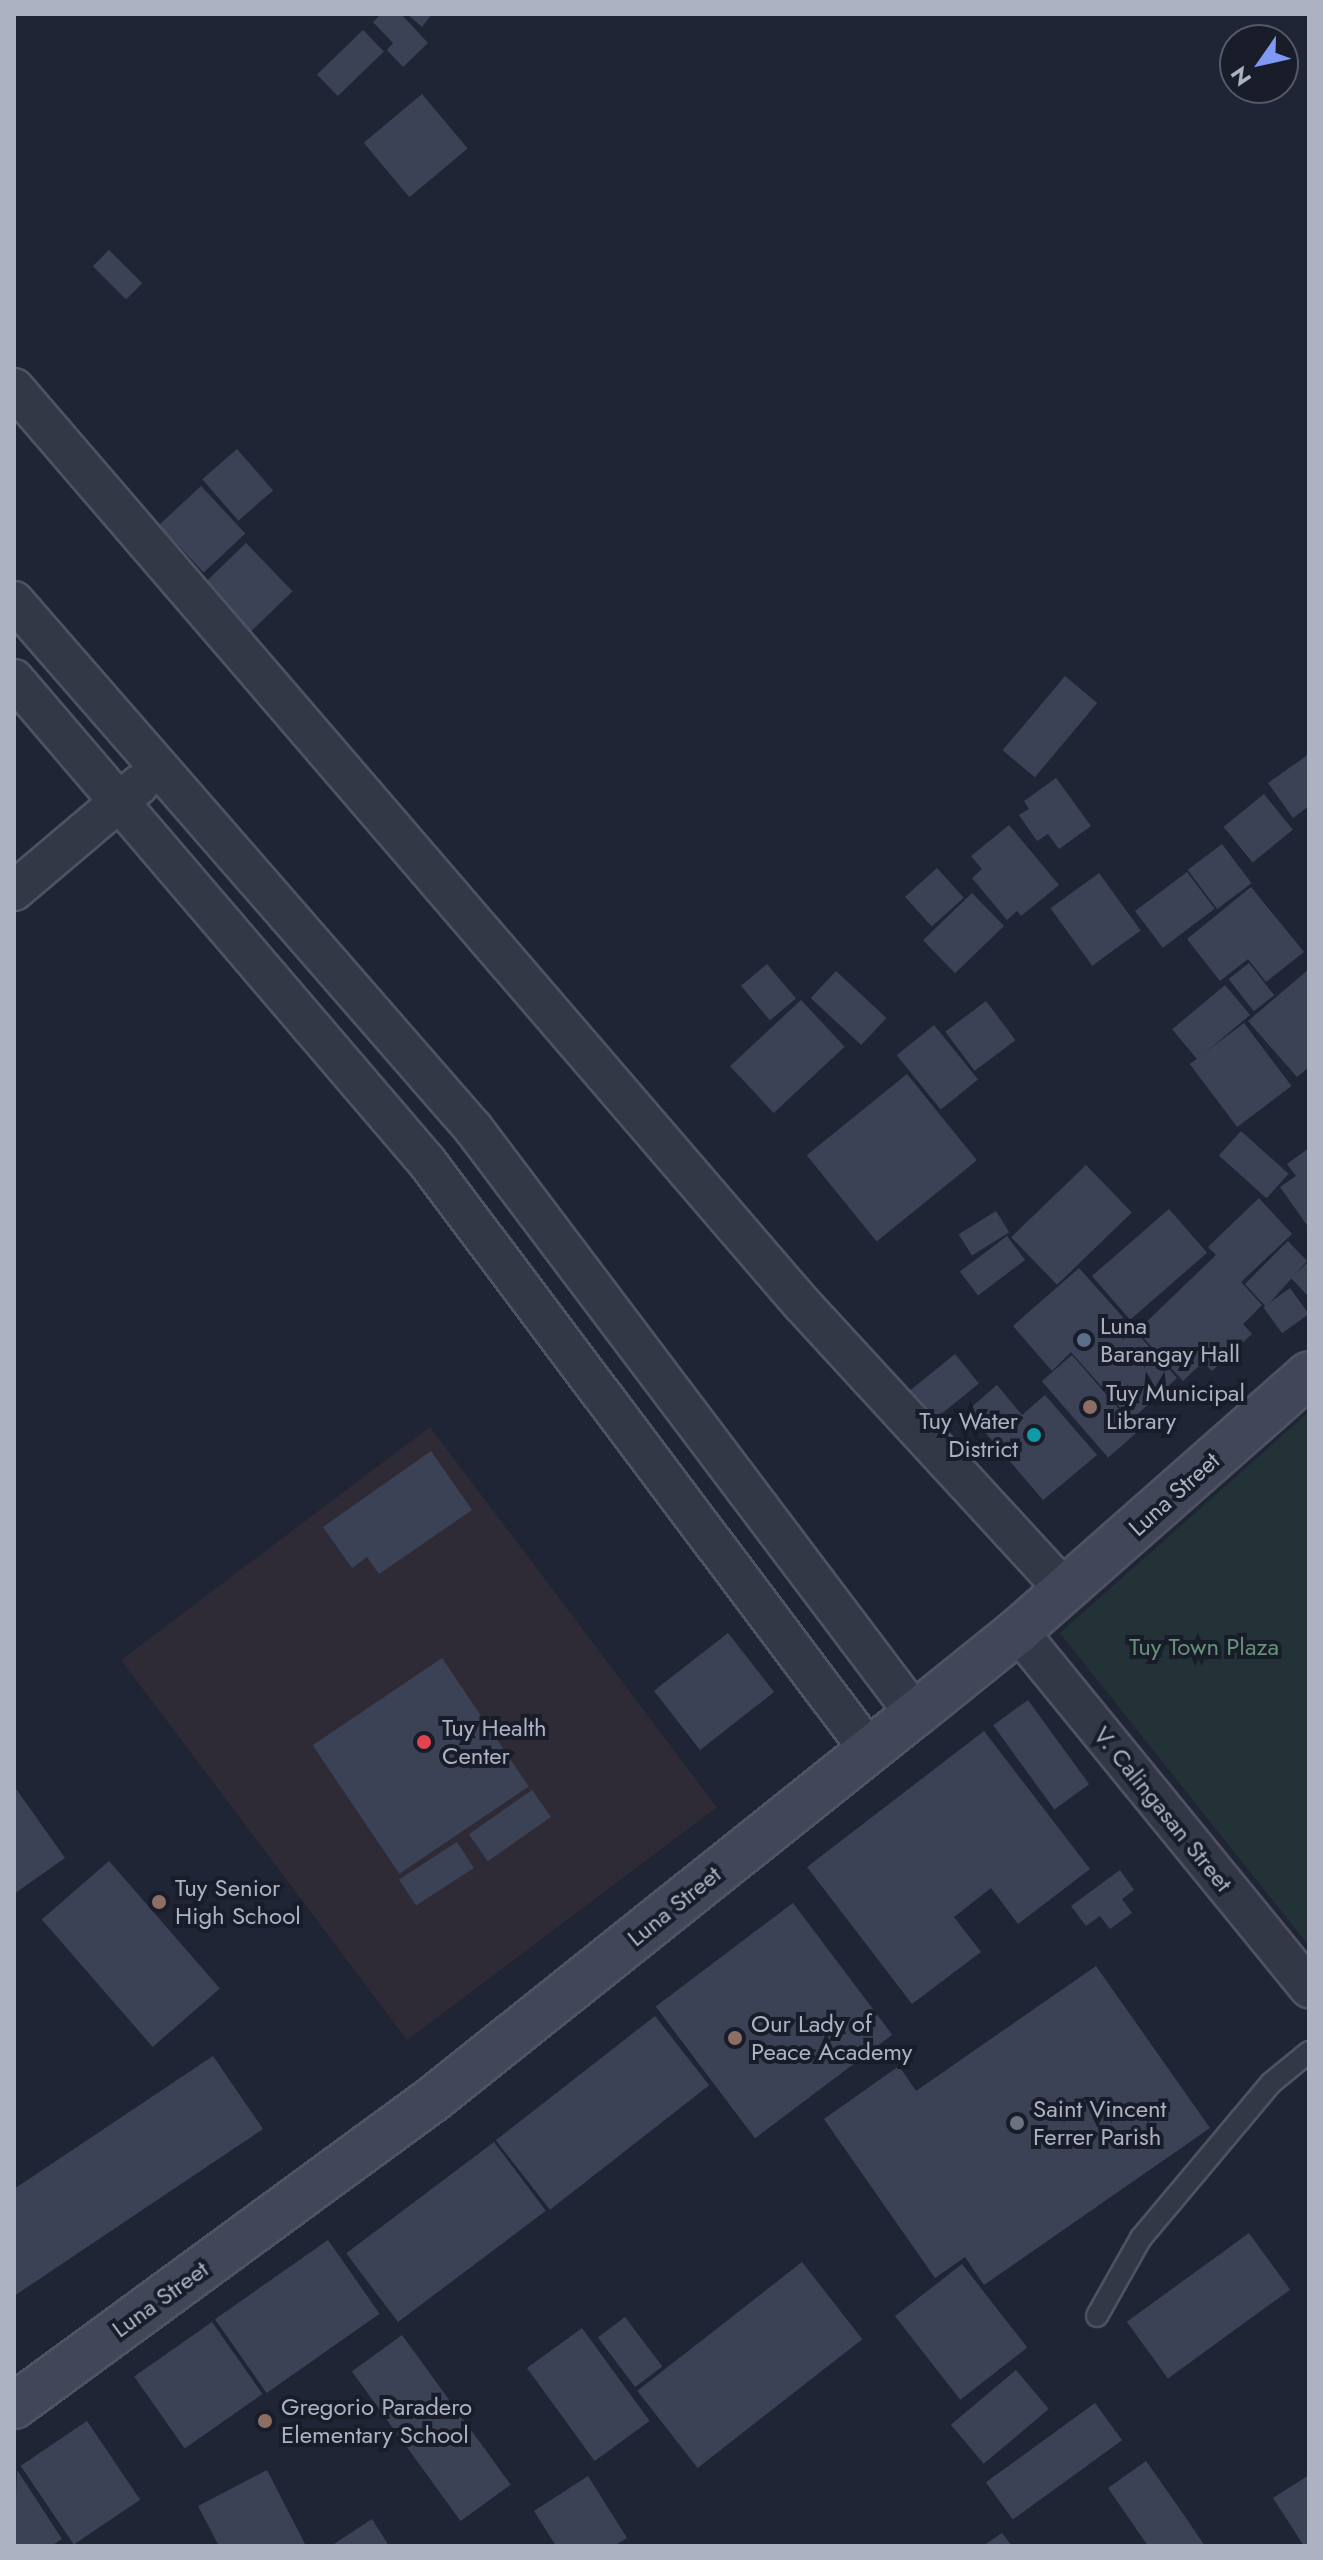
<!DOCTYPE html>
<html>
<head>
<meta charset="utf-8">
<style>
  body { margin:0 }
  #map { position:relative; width:1323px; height:2560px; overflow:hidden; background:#202535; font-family:Jost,sans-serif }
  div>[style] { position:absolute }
  .medical>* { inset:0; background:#2e2b37; transform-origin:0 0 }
  .green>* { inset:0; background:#233237 }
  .building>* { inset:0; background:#3c4256; transform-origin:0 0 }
  .roads { filter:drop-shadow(2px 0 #4e5261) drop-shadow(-2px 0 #4e5261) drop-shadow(0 2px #4e5261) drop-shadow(0 -2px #4e5261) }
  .lane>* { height:20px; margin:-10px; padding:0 10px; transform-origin:10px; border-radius:10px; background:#333846 }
  .street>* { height:38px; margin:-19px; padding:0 19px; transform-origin:19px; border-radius:19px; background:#333846 }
  .secondary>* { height:44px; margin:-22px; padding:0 22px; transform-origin:22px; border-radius:22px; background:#414659 }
  .dots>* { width:22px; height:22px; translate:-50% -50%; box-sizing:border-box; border:4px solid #191d2a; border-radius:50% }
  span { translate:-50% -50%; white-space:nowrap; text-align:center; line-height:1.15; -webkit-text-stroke:8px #191d2a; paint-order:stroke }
  .poi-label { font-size:24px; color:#adb2c3 }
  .left { translate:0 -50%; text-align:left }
  .right { translate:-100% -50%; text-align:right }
  .street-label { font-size:24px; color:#adb2c3 }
  .park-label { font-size:24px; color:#669278 }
  .frame { position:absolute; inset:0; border:16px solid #adb2c3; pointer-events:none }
  .north { position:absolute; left:1219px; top:24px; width:80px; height:80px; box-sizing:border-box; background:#191d2a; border:2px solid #545967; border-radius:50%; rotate:236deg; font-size:22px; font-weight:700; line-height:32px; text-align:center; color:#adb2c3 }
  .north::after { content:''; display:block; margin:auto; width:28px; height:36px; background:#8099f5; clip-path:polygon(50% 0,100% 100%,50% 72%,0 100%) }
</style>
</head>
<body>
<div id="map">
  <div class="medical">
    <i style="left:430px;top:1427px;width:476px;height:387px;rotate:53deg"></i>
  </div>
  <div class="green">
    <i style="clip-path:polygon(1309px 1412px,1309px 1946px,1060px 1633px)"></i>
  </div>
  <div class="building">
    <i style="clip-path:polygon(381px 14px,401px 14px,428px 43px,403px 67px,387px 50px,393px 43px,373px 22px)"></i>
    <i style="clip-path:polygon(407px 14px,432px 14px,422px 27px)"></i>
    <i style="left:363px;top:30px;width:30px;height:64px;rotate:46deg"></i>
    <i style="left:422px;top:94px;width:71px;height:76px;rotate:50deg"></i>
    <i style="left:109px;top:250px;width:47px;height:23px;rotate:45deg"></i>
    <i style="left:237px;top:449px;width:55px;height:46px;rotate:49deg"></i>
    <i style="left:201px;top:486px;width:65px;height:57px;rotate:47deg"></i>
    <i style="left:246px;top:543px;width:67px;height:69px;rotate:46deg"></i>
    <i style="left:1065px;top:676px;width:42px;height:97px;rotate:40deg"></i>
    <i style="clip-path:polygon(1309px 754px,1309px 806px,1293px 818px,1268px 783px)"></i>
    <i style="clip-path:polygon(1056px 778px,1091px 826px,1059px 849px,1048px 834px,1037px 841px,1019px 815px,1029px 809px,1024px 801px)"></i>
    <i style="left:1264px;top:794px;width:46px;height:52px;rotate:51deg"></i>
    <i style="clip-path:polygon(1009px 825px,1059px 885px,1021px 916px,1017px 911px,1007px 920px,972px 878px,982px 869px,971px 856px)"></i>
    <i style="left:1222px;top:844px;width:49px;height:43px;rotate:53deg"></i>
    <i style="left:937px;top:868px;width:40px;height:43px;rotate:48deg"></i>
    <i style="left:1187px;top:872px;width:46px;height:65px;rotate:53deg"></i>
    <i style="left:1099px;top:873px;width:71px;height:60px;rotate:54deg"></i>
    <i style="clip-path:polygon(1251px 887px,1304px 952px,1266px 982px,1248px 959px,1220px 981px,1187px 939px)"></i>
    <i style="left:972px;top:893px;width:46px;height:68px;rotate:46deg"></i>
    <i style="left:1249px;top:963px;width:41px;height:26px;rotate:52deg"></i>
    <i style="left:767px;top:964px;width:45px;height:34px;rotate:50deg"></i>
    <i style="clip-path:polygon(1309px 969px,1309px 1067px,1297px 1077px,1248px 1021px)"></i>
    <i style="left:836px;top:971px;width:69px;height:37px;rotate:43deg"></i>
    <i style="left:1225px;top:985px;width:39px;height:69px;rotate:50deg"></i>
    <i style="left:801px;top:1000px;width:64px;height:97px;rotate:47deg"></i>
    <i style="left:986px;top:1001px;width:49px;height:51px;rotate:53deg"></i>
    <i style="left:1244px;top:1023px;width:79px;height:68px;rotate:53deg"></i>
    <i style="left:934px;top:1025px;width:70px;height:48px;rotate:51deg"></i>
    <i style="left:907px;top:1074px;width:111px;height:129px;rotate:51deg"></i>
    <i style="left:1241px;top:1131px;width:64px;height:33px;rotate:42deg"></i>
    <i style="clip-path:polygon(1309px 1148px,1309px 1228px,1280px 1187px,1296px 1176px,1287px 1164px)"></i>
    <i style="left:1086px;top:1165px;width:66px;height:104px;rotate:46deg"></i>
    <i style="clip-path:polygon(1259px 1198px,1292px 1234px,1241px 1282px,1262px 1305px,1243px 1324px,1252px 1334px,1212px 1371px,1203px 1362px,1183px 1381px,1137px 1331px,1216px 1255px,1208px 1247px)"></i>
    <i style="left:1169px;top:1209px;width:58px;height:102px;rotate:49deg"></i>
    <i style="left:996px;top:1211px;width:25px;height:44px;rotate:58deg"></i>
    <i style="left:1007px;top:1236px;width:30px;height:59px;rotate:53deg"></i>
    <i style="clip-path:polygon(1288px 1241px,1307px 1261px,1266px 1307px,1245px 1284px)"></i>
    <i style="clip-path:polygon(1309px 1261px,1309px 1297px,1291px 1278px)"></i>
    <i style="clip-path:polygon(1079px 1268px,1177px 1378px,1131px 1420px,1071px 1352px,1052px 1371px,1013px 1326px)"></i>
    <i style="left:1290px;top:1288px;width:32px;height:33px;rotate:54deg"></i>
    <i style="left:955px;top:1354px;width:38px;height:62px;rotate:51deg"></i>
    <i style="left:1072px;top:1355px;width:101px;height:40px;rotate:49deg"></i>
    <i style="clip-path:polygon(997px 1385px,1022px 1415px,1045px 1395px,1097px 1455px,1043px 1500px,967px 1411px)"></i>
    <i style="clip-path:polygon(431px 1451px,472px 1510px,379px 1574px,367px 1557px,352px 1568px,323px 1527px)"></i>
    <i style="left:728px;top:1633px;width:75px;height:94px;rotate:52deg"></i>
    <i style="left:442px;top:1658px;width:155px;height:156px;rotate:56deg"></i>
    <i style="left:1028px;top:1700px;width:104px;height:43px;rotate:54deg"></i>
    <i style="clip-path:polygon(984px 1731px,1090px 1869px,1018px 1924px,991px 1888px,954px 1917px,981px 1952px,912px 2004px,807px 1867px)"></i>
    <i style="clip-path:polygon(14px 1786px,65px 1858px,14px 1894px)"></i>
    <i style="left:532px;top:1790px;width:33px;height:77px;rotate:55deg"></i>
    <i style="left:457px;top:1842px;width:31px;height:69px;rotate:57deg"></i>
    <i style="left:109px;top:1861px;width:169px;height:89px;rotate:49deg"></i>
    <i style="clip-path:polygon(1120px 1870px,1134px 1890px,1122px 1899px,1132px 1913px,1110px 1929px,1100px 1916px,1086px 1926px,1071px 1906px)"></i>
    <i style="left:793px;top:1903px;width:165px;height:172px;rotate:53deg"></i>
    <i style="clip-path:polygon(1096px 1966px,1210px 2128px,984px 2285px,965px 2257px,935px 2278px,824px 2119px,899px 2066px,916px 2091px)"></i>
    <i style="left:655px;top:2016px;width:88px;height:202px;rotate:52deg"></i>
    <i style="clip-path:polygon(213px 2056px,263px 2129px,14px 2296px,14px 2189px)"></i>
    <i style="left:494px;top:2142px;width:86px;height:185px;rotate:53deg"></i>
    <i style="left:1249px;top:2233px;width:70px;height:151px;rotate:54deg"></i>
    <i style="left:328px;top:2240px;width:90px;height:138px;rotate:55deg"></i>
    <i style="left:802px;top:2262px;width:98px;height:209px;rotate:52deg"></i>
    <i style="left:962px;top:2264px;width:106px;height:85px;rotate:52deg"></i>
    <i style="left:625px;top:2317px;width:62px;height:34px;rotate:53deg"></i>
    <i style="left:212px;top:2322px;width:88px;height:95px;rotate:55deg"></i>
    <i style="left:582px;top:2328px;width:115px;height:68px;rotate:54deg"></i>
    <i style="left:402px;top:2335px;width:185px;height:62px;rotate:54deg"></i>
    <i style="left:1016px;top:2370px;width:51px;height:85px;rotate:50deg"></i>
    <i style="left:1095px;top:2403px;width:46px;height:135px;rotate:54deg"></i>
    <i style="left:87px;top:2421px;width:95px;height:80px;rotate:56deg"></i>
    <i style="clip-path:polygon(1146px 2461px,1177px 2505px,1205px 2546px,1148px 2546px,1108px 2488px)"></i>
    <i style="clip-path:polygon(17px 2470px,62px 2539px,51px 2546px,14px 2546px)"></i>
    <i style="clip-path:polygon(267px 2470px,306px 2546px,219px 2546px,198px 2506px)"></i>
    <i style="clip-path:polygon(1309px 2475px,1309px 2546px,1304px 2546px,1273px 2498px)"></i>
    <i style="clip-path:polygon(588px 2476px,627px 2538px,614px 2546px,556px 2546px,534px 2511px)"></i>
    <i style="clip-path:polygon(372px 2519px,389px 2546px,331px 2546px)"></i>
    <i style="clip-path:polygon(1002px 2533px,1012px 2546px,983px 2546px)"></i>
  </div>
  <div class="roads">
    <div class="lane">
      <i style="left:1097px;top:2316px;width:90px;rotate:-60.6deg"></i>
      <i style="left:1141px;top:2238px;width:202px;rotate:-50deg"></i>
      <i style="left:1271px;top:2083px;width:49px;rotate:-39.2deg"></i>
    </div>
    <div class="street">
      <i style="left:14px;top:388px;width:1208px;rotate:49.3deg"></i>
      <i style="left:802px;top:1304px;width:389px;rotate:47.4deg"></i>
      <i style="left:14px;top:601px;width:699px;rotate:48.95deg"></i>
      <i style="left:473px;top:1128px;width:734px;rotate:52.97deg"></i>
      <i style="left:14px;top:679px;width:635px;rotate:49.47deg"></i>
      <i style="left:427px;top:1162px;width:736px;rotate:53.07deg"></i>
      <i style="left:14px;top:891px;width:164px;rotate:-40.3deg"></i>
      <i style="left:1018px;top:1631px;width:461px;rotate:50.8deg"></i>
    </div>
    <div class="secondary">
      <i style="left:14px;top:2406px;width:519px;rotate:-36.23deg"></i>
      <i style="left:433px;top:2099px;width:617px;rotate:-38.62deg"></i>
      <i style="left:915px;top:1714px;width:132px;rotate:-38.9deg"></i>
      <i style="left:1018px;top:1631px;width:388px;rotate:-41.4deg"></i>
    </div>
  </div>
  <div class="dots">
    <i style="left:1084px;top:1340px;background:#5c6f8a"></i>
    <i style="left:1090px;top:1407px;background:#8d6e63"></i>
    <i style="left:1034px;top:1435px;background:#0f9aa8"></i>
    <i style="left:424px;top:1742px;background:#e0444e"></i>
    <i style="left:159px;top:1902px;background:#8d6e63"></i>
    <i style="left:735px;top:2038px;background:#8d6e63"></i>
    <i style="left:1017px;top:2123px;background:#6b7280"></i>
    <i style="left:265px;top:2421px;background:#8d6e63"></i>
  </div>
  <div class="poi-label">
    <span class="left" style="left:1100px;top:1340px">Luna<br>Barangay Hall</span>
    <span class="left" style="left:1106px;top:1407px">Tuy Municipal<br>Library</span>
    <span class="right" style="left:1018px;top:1435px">Tuy Water<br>District</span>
    <span class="left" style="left:442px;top:1742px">Tuy Health<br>Center</span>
    <span class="left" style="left:175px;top:1902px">Tuy Senior<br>High School</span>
    <span class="left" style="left:751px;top:2038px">Our Lady of<br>Peace Academy</span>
    <span class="left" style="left:1033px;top:2123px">Saint Vincent<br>Ferrer Parish</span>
    <span class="left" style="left:281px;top:2421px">Gregorio Paradero<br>Elementary School</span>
  </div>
  <div class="street-label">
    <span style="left:1174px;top:1494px;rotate:-42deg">Luna Street</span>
    <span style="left:1163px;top:1809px;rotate:51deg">V. Calingasan Street</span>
    <span style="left:674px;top:1906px;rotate:-39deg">Luna Street</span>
    <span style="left:160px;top:2299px;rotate:-36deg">Luna Street</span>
  </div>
  <div class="park-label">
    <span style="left:1204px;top:1647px">Tuy Town Plaza</span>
  </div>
  <div class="frame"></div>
  <div class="north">N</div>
</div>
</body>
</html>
